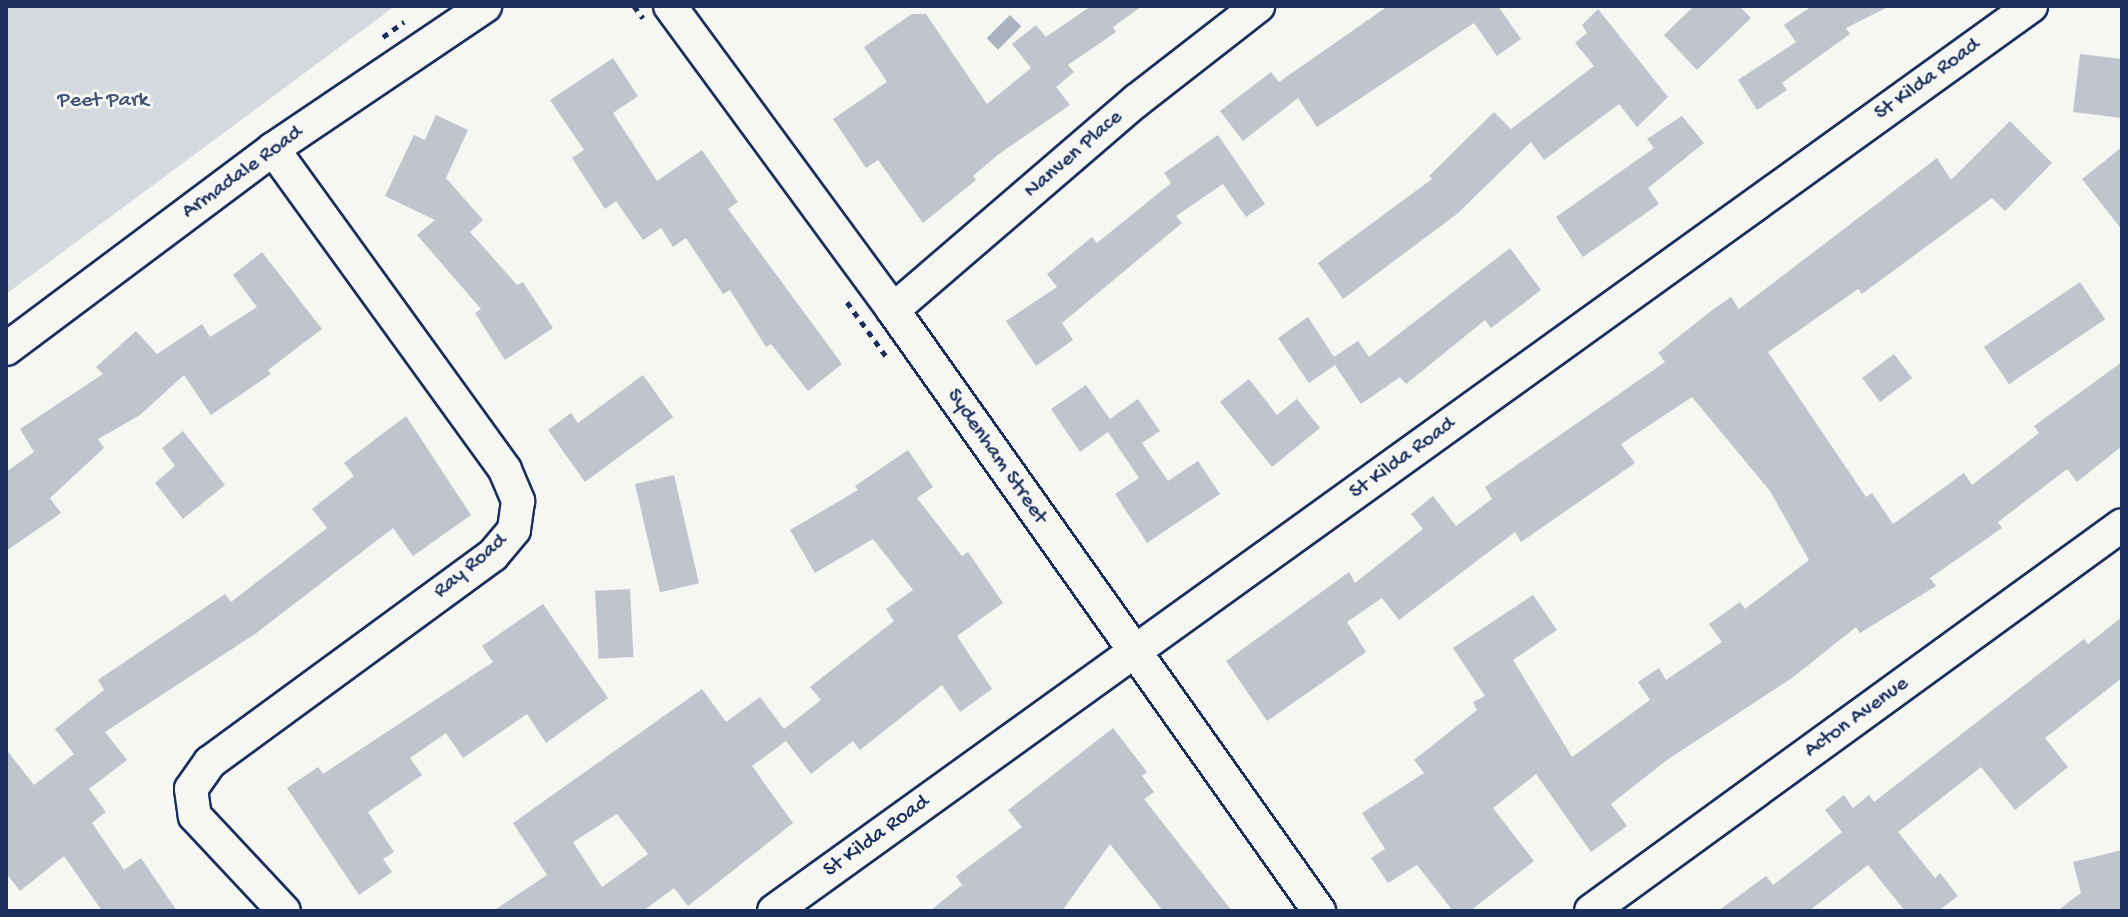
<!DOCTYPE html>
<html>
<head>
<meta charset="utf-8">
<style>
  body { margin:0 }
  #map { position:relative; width:2128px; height:917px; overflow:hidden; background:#f6f6f2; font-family:"Gochi Hand",sans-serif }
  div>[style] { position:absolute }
  .green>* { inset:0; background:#d6d9dd }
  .water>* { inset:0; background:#abb2c0; transform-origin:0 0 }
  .building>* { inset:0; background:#c0c4cd; transform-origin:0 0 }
  .path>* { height:5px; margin-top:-2.5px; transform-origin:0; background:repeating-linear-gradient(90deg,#1b2f5e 0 6px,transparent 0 12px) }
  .roads { filter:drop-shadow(2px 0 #1b2f5e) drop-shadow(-2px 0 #1b2f5e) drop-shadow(0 2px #1b2f5e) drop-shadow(0 -2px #1b2f5e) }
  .street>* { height:32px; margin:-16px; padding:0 16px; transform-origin:16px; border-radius:16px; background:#f6f6f2 }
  span { translate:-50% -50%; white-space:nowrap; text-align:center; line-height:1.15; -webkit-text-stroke:6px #f6f6f2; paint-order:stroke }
  .street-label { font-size:22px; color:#1b2f5e }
  .park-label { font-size:22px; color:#405177 }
  .frame { position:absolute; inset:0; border:8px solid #1b2f5e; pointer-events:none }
</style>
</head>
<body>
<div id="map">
  <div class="green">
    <i style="clip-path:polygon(6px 6px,395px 6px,6px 294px)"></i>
  </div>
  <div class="water">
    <i style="left:1010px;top:15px;width:16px;height:33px;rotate:45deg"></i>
  </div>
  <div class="building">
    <i style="clip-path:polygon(1091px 6px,1142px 6px,1113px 27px,1116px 32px,1068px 65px,1074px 72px,1056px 87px,1070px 105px,999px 154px,973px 176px,976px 180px,923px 223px,878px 160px,866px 168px,833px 119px,887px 82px,864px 47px,912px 14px,926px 14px,987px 104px,1031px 68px,1012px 44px,1036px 25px,1046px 37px)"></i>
    <i style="clip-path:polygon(1388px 6px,1498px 6px,1521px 39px,1497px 56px,1474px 23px,1317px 127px,1298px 98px,1243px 141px,1220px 111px,1271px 72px,1279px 82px)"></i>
    <i style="clip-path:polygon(1694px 6px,1739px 6px,1751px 18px,1697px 70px,1664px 35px)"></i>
    <i style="clip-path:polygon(1812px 6px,1890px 6px,1846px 28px,1850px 34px,1782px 83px,1787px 90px,1757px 110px,1738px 80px,1796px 42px,1784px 25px)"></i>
    <i style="clip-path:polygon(1598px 9px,1668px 97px,1637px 127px,1619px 104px,1544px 160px,1531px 142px,1457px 214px,1343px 299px,1318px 263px,1432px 179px,1429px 176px,1494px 112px,1511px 129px,1594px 66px,1575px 43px,1587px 33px,1582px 25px)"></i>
    <i style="clip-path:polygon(2080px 54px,2122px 59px,2122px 118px,2073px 112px)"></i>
    <i style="clip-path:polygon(613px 58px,638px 96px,613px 113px,657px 181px,702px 150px,738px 202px,728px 209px,842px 364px,808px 391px,771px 344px,766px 347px,730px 290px,723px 294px,686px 238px,673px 247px,661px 228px,643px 240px,616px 201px,605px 209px,572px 158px,584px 150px,550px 100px)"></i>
    <i style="clip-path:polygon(436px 115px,468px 130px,446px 178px,483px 220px,470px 232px,517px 285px,523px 282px,553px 328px,505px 360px,475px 313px,481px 309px,417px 235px,435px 220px,385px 196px,414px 135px,425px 140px)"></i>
    <i style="clip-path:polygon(1682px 116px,1704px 143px,1648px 188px,1659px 204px,1583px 257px,1556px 217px,1654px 148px,1647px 139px)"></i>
    <i style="clip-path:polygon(2010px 121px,2052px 163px,2005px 211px,1992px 198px,1862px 294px,1858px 289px,1768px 352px,1866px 497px,1872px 493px,1893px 524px,1964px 473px,1972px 485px,2039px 433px,2034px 426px,2122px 362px,2122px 446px,2077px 482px,2067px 469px,1998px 522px,2002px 528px,1930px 578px,1936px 586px,1860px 633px,1856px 627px,1792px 678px,1667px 760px,1611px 804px,1627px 826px,1591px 852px,1536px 774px,1493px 808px,1534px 861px,1470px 911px,1453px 911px,1417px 865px,1388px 883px,1371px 858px,1385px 849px,1362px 813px,1424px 773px,1414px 760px,1477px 710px,1473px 702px,1485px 696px,1453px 648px,1533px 595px,1557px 630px,1513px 660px,1572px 757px,1650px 700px,1638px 682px,1659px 668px,1666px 680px,1722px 642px,1709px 624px,1740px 602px,1745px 609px,1809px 560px,1770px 491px,1692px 397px,1621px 444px,1635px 463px,1521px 542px,1515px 532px,1399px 620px,1382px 598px,1347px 622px,1366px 652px,1267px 721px,1226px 661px,1349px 572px,1355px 583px,1423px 529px,1411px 514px,1433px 496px,1456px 526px,1492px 499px,1485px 487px,1665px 362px,1658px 353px,1711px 311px,1731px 297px,1739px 309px,1937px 158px,1951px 180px)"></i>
    <i style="clip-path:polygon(1218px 135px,1265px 204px,1246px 217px,1223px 184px,1176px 216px,1182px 223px,1062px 323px,1073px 340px,1036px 366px,1006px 321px,1057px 287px,1047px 274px,1092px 237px,1097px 243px,1171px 183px,1164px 173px)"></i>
    <i style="clip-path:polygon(2122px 147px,2122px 230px,2082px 179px)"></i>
    <i style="clip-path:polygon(1510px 248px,1541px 290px,1491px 328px,1485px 320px,1406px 384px,1400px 377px,1361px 404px,1335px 365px,1309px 383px,1278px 338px,1308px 317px,1334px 357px,1358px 341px,1369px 357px)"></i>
    <i style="clip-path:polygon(262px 252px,322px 329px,268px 370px,271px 374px,211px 415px,184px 375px,140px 415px,98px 439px,104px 448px,50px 498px,61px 513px,6px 551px,6px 472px,34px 452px,20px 429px,103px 374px,96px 367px,136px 331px,157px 354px,202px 324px,210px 337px,257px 307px,233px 275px)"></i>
    <i style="left:2080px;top:282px;width:45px;height:116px;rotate:56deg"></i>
    <i style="left:1894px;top:354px;width:30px;height:40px;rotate:53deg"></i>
    <i style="clip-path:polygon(643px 375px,673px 417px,585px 482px,548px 430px,571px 413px,578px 423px)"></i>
    <i style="clip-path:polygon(1249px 379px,1277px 415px,1297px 399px,1320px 428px,1272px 467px,1220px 402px)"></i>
    <i style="clip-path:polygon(1086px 385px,1110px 419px,1138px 399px,1160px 431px,1142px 443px,1168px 481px,1198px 461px,1220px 494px,1147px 543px,1115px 494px,1139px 478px,1108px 432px,1080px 452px,1051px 409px)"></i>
    <i style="clip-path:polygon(406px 416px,471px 515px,413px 556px,393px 528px,255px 634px,105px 732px,127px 760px,89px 789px,106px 812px,92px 823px,124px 870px,141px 858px,177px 911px,102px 911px,64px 856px,20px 891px,6px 873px,6px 749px,34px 785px,74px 754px,55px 729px,104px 690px,98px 680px,225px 594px,231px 602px,327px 528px,312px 509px,354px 476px,344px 463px)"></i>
    <i style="clip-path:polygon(183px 431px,225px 485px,183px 519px,155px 483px,175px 466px,162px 448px)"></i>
    <i style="clip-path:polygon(evenodd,908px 450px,933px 487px,917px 498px,962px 556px,968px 552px,1003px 603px,957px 636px,992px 689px,960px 712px,942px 685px,860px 750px,853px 741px,811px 774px,786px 741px,752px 766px,793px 823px,688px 906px,674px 888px,643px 911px,493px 911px,547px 875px,513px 823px,702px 689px,726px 722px,760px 697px,784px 729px,821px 700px,810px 687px,894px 621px,886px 609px,913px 590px,873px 539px,815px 573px,790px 530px,858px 490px,855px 486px,908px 450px,617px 814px,648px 854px,602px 887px,573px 842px,617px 814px)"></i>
    <i style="left:674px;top:475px;width:111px;height:40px;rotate:77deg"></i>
    <i style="left:630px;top:589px;width:68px;height:35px;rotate:87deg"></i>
    <i style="clip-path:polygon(543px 604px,608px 698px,546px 743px,527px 714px,463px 758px,446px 733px,410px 758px,422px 775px,368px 812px,394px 852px,383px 859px,392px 872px,359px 895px,287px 788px,318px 767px,323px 774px,493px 662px,482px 646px)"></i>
    <i style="clip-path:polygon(2122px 617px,2122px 678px,2045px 738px,2068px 767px,2015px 810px,1981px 767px,1898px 832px,1935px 878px,1940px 873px,1958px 896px,1938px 911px,1905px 911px,1868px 865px,1809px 911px,1718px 911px,1766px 876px,1773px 885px,1842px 832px,1825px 810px,1844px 795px,1853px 808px,1869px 795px,1874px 802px,2084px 639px,2088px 644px)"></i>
    <i style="clip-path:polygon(1113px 728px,1147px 772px,1142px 776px,1154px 792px,1144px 799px,1232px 911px,1163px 911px,1110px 844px,1062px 911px,930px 911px,962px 885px,956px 876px,1022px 827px,1008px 810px)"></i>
    <i style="clip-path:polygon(2122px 850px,2122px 911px,2057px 911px,2081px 893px,2073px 862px)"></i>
  </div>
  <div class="path">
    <i style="left:634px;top:6px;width:15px;rotate:53deg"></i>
    <i style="left:383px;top:37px;width:26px;rotate:-36deg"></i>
    <i style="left:847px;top:302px;width:70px;rotate:54.3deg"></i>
  </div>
  <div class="roads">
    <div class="street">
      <i style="left:670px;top:6px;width:377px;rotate:53.7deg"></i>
      <i style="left:893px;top:310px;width:737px;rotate:54.67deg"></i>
      <i style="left:273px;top:149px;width:396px;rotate:54.1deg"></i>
      <i style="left:505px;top:470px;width:34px;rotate:67deg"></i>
      <i style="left:518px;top:501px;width:29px;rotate:98deg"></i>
      <i style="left:514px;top:530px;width:33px;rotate:130deg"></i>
      <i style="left:493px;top:555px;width:351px;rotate:143.8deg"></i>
      <i style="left:210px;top:762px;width:33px;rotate:125deg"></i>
      <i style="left:191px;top:789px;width:27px;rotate:82deg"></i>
      <i style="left:195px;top:816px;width:130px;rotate:46.9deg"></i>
      <i style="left:893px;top:310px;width:321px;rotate:-40.7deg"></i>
      <i style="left:1136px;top:101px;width:155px;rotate:-37.9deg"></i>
      <i style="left:6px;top:349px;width:334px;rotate:-36.8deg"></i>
      <i style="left:273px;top:149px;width:256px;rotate:-34deg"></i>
      <i style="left:774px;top:911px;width:1549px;rotate:-35.75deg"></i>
      <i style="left:1591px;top:911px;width:656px;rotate:-36.01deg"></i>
    </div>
  </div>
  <div class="street-label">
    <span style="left:1928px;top:80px;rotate:-36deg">St Kilda Road</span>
    <span style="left:1074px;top:155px;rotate:-41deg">Nanven Place</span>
    <span style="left:243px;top:173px;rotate:-36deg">Armadale Road</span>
    <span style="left:996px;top:457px;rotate:55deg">Sydenham Street</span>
    <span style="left:1403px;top:459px;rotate:-36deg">St Kilda Road</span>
    <span style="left:471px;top:567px;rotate:-40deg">Ray Road</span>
    <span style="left:1857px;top:718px;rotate:-36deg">Acton Avenue</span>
    <span style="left:877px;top:837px;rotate:-36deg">St Kilda Road</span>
  </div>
  <div class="park-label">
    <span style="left:103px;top:102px">Peet Park</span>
  </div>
  <div class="frame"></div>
</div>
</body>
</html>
